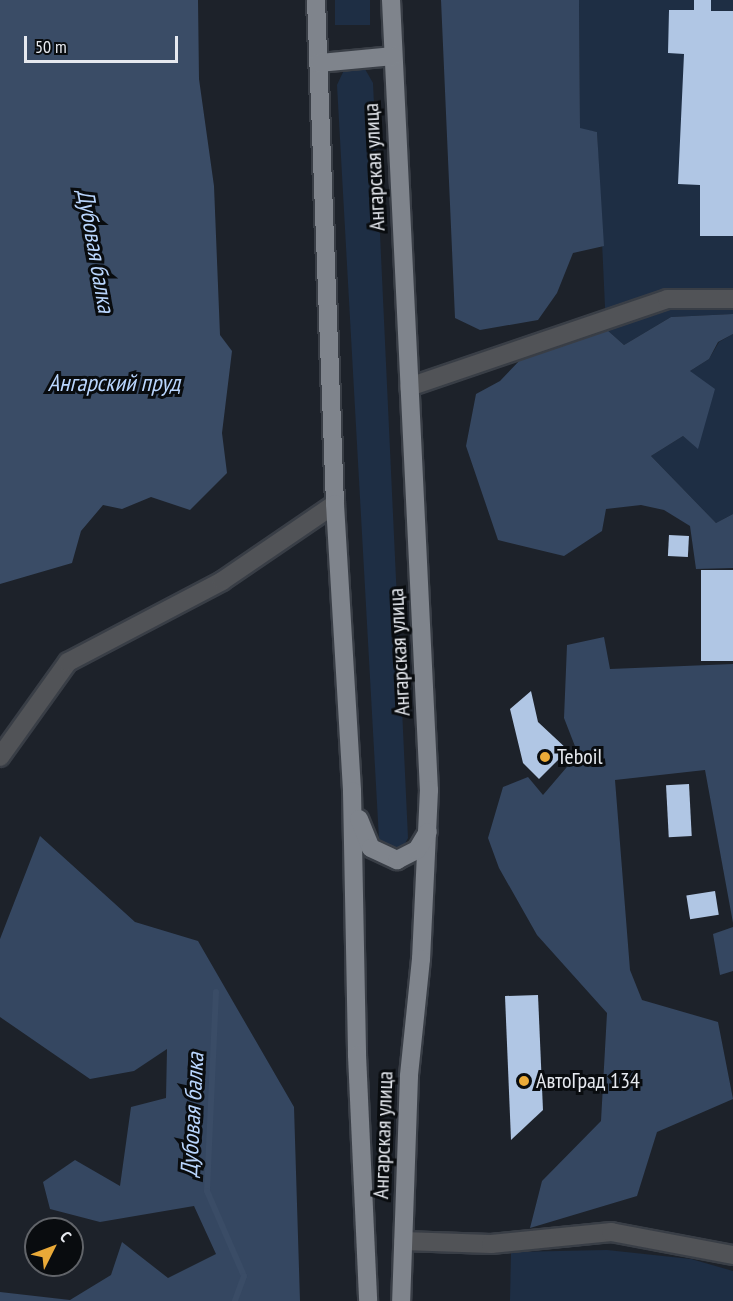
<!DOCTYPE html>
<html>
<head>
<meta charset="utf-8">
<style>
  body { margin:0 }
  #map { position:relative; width:733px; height:1301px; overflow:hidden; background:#1d222a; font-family:"PT Sans Narrow",sans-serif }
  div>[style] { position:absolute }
  .green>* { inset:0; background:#1e2e44; transform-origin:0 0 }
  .forest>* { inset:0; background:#354761 }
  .water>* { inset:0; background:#3a4c66 }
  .stream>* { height:6px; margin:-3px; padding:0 3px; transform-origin:3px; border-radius:3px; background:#3a4c66 }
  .building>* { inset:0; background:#b0c6e4; transform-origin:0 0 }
  .roads { filter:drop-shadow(2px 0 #393e46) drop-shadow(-2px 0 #393e46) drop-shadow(0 2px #393e46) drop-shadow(0 -2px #393e46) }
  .minor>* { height:18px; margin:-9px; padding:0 9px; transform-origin:9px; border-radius:9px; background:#515357 }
  .major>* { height:18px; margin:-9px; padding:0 9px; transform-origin:9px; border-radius:9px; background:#7f848c }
  .dots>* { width:16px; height:16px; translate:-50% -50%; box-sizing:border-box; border:3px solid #090c0f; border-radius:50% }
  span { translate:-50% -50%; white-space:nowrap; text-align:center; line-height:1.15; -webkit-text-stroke:6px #090c0f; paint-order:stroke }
  .street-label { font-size:22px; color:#e6e9ef }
  .poi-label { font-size:22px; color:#e6e9ef }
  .left { translate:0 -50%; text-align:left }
  .water-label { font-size:24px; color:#b9d5fd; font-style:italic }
  .north { position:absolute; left:24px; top:1217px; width:60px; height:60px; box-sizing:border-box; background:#090c0f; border:2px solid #616469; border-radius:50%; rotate:48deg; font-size:16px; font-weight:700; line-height:24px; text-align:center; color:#e6e9ef }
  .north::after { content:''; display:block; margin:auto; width:21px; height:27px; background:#eaaa38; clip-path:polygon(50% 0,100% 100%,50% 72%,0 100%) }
  .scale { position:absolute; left:24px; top:36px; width:154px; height:27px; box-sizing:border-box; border:3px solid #e6e9ef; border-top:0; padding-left:8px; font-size:18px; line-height:21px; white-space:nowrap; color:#e6e9ef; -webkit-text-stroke:4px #090c0f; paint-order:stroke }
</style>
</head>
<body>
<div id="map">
  <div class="green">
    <i style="left:335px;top:0;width:35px;height:25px"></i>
    <i style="clip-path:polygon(579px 0,733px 0,733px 314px,671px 317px,624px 345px,606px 329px,597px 132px,580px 129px)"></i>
    <i style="clip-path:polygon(353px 67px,365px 69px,373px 83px,408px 838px,401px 851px,394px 852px,379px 839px,337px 85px,344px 70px)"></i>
    <i style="clip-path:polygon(733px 334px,733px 514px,716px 523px,651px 456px,683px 436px,698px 448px,690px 371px,709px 359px,719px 342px)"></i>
    <i style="clip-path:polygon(607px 1250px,691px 1259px,733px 1271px,733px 1301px,510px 1301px,511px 1252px)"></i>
  </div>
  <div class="forest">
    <i style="clip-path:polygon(441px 0,579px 0,580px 128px,597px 132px,604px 246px,573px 253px,557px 293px,538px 320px,480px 330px,455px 318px)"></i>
    <i style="clip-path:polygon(733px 314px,733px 334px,718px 342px,709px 359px,690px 371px,715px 389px,698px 449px,683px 436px,651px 456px,716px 523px,733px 514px,733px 568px,696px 569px,690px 526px,664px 510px,641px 505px,606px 509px,602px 531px,564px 556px,498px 540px,466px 446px,476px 394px,500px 381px,521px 359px,606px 329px,624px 345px,671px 317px)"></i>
    <i style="clip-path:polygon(604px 637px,610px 669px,733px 664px,733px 923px,705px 770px,615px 780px,630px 970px,642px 1000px,718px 1022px,733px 1099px,657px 1132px,637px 1196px,530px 1228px,542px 1181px,601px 1121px,607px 1013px,537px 935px,499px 868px,488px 838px,503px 787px,528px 777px,543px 795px,578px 754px,564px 718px,567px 645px)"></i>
    <i style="clip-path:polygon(40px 836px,135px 922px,198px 941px,294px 1107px,300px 1301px,0 1301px,0 1292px,70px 1300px,111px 1275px,122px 1242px,168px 1278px,216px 1254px,194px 1206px,100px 1222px,50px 1209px,43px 1182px,75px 1160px,120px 1186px,131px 1107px,166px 1098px,167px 1049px,134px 1071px,90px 1079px,0 1017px,0 939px)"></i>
    <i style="clip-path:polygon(733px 927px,733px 971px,720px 975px,713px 934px)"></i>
  </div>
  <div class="water">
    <i style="clip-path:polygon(0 0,198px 0,199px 79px,214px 186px,220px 335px,232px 351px,222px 433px,227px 473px,190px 510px,151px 497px,122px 509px,103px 505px,81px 531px,72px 563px,0 584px)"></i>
  </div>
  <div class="stream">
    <i style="left:216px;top:992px;width:199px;rotate:92.6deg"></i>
    <i style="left:207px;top:1191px;width:93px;rotate:66.5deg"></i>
    <i style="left:244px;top:1276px;width:27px;rotate:110deg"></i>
  </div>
  <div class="building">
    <i style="clip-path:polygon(694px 0,711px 0,711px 11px,733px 11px,733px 236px,700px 236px,700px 185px,678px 184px,684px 54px,668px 53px,669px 10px,694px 10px)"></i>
    <i style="left:669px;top:535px;width:20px;height:21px;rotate:3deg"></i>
    <i style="left:733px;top:570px;width:91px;height:32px;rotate:90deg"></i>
    <i style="clip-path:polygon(531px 691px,538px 722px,568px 750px,539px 779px,523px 763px,510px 709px)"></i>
    <i style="left:689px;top:784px;width:52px;height:23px;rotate:87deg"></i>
    <i style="left:715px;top:891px;width:24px;height:29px;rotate:81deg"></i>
    <i style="clip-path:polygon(538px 995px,543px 1110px,511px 1140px,505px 996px)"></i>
  </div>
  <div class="roads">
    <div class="minor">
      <i style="left:409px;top:387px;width:273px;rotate:-18.8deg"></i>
      <i style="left:667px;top:299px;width:66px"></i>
      <i style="left:0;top:757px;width:117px;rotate:-54.4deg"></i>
      <i style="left:68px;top:662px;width:174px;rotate:-27.7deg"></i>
      <i style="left:222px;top:581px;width:137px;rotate:-34.3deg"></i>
      <i style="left:403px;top:1241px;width:88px;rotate:2deg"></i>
      <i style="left:491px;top:1244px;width:121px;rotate:-5.7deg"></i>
      <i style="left:611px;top:1232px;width:124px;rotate:10.7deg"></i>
    </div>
    <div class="major">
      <i style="left:316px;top:0;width:504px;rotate:87.84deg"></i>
      <i style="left:335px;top:504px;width:288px;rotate:86.6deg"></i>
      <i style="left:352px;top:791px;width:264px;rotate:88.9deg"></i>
      <i style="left:357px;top:1055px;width:246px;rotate:87.4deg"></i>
      <i style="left:391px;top:0;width:791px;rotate:87.25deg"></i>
      <i style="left:429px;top:790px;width:169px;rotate:92.7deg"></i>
      <i style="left:421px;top:959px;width:118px;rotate:95.9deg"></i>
      <i style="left:409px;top:1076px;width:225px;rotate:92deg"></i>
      <i style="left:319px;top:63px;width:74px;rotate:-5.4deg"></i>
      <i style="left:359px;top:819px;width:31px;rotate:68deg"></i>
      <i style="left:371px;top:848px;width:29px;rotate:25deg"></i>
      <i style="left:397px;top:860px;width:22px;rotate:-27deg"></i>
      <i style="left:417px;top:850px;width:21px;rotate:-59deg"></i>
    </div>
  </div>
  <div class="dots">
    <i style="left:545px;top:757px;background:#eaaa38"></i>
    <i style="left:524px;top:1081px;background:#eaaa38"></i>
  </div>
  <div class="street-label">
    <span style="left:374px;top:167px;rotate:-93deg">Ангарская улица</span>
    <span style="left:399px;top:652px;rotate:-93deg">Ангарская улица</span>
    <span style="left:383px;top:1135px;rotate:-88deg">Ангарская улица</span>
  </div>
  <div class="poi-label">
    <span class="left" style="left:557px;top:757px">Teboil</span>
    <span class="left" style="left:536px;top:1081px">АвтоГрад 134</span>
  </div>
  <div class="water-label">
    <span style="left:96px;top:251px;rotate:80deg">Дубовая балка</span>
    <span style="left:114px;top:383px">Ангарский пруд</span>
    <span style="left:192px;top:1115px;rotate:-87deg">Дубовая балка</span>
  </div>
  <div class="north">С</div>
  <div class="scale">50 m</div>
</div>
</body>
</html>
